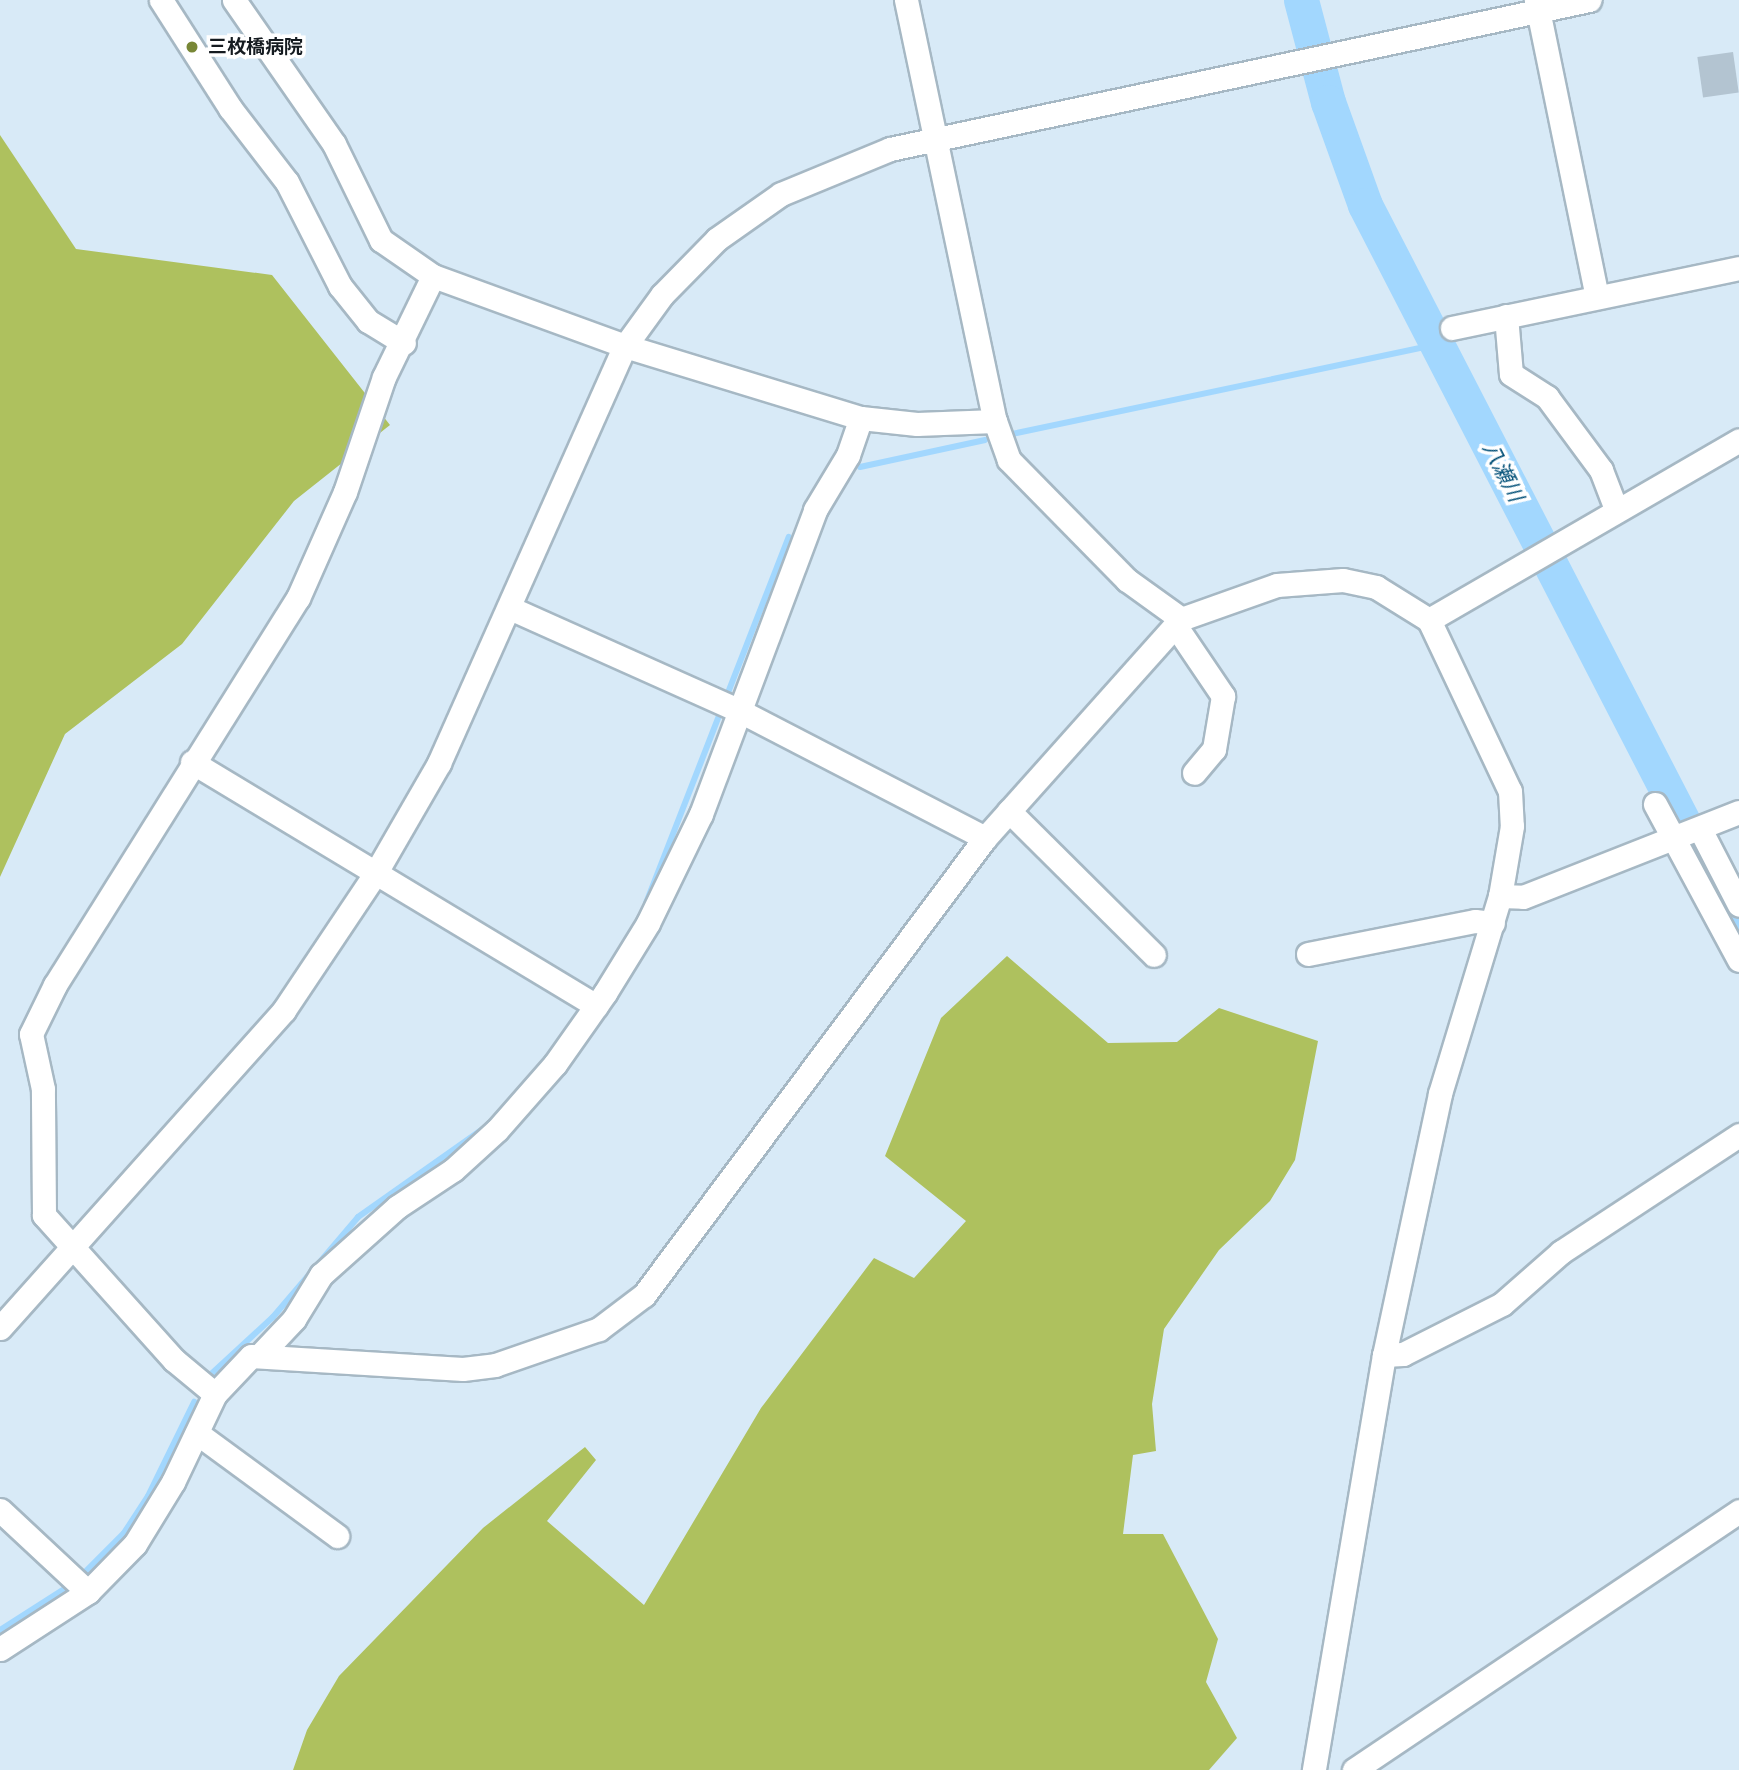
<!DOCTYPE html>
<html>
<head>
<meta charset="utf-8">
<style>
  body { margin:0 }
  #map { position:relative; width:1739px; height:1770px; overflow:hidden; background:#d8eaf7; font-family:"Roboto Serif","Noto Sans JP",serif }
  div>[style] { position:absolute }
  .forest>* { inset:0; background:#aec15e }
  .stream>* { height:6px; margin:-3px; padding:0 3px; transform-origin:3px; border-radius:3px; background:#a2d7fe }
  .river>* { height:35px; margin:-17.5px; padding:0 17.5px; transform-origin:17.5px; border-radius:17.5px; background:#a2d7fe }
  .building>* { inset:0; background:#b3c4d1; transform-origin:0 0 }
  .roads { filter:drop-shadow(2px 0 #a6b8c4) drop-shadow(-2px 0 #a6b8c4) drop-shadow(0 2px #a6b8c4) drop-shadow(0 -2px #a6b8c4) }
  .minor>* { height:23px; margin:-11.5px; padding:0 11.5px; transform-origin:11.5px; border-radius:11.5px; background:#fff }
  .dots>* { width:19px; height:19px; translate:-50% -50%; box-sizing:border-box; border:4px solid #fff; border-radius:50% }
  span { translate:-50% -50%; white-space:nowrap; text-align:center; line-height:1.15; -webkit-text-stroke:7px #fff; paint-order:stroke }
  .poi-label { font-size:19px; color:#151b20; font-weight:700 }
  .left { translate:0 -50%; text-align:left }
  .water-label { font-size:21px; color:#004f77; font-style:italic }
</style>
</head>
<body>
<div id="map">
  <div class="forest">
    <i style="clip-path:polygon(0 135px,76px 249px,272px 275px,390px 425px,294px 501px,182px 644px,65px 734px,0 877px)"></i>
    <i style="clip-path:polygon(1007px 956px,1108px 1043px,1177px 1042px,1219px 1008px,1318px 1041px,1295px 1160px,1270px 1201px,1219px 1250px,1164px 1329px,1152px 1404px,1156px 1451px,1133px 1455px,1123px 1534px,1163px 1534px,1218px 1639px,1206px 1682px,1237px 1738px,1209px 1770px,293px 1770px,307px 1730px,339px 1676px,483px 1528px,585px 1447px,596px 1460px,547px 1521px,644px 1605px,761px 1408px,874px 1258px,914px 1278px,966px 1221px,885px 1156px,941px 1018px)"></i>
  </div>
  <div class="stream">
    <i style="left:1012px;top:434px;width:435px;rotate:-11.9deg"></i>
    <i style="left:860px;top:467px;width:128px;rotate:-12.2deg"></i>
    <i style="left:646px;top:903px;width:393px;rotate:-68.7deg"></i>
    <i style="left:209px;top:1376px;width:87px;rotate:-42.7deg"></i>
    <i style="left:273px;top:1317px;width:131px;rotate:-49.6deg"></i>
    <i style="left:358px;top:1217px;width:154px;rotate:-35.2deg"></i>
    <i style="left:80px;top:1577px;width:62px;rotate:-45deg"></i>
    <i style="left:124px;top:1533px;width:44px;rotate:-57deg"></i>
    <i style="left:148px;top:1496px;width:105px;rotate:-63.9deg"></i>
    <i style="left:0;top:1630px;width:85px;rotate:-32.6deg"></i>
  </div>
  <div class="river">
    <i style="left:1301px;top:0;width:106px;rotate:75.2deg"></i>
    <i style="left:1328px;top:102px;width:109px;rotate:70.2deg"></i>
    <i style="left:1365px;top:205px;width:816px;rotate:62.71deg"></i>
  </div>
  <div class="building">
    <i style="left:1733px;top:52px;width:41px;height:36px;rotate:82deg"></i>
  </div>
  <div class="roads">
    <div class="minor">
      <i style="left:161px;top:0;width:128px;rotate:57.4deg"></i>
      <i style="left:230px;top:108px;width:93px;rotate:52.4deg"></i>
      <i style="left:287px;top:182px;width:117px;rotate:63deg"></i>
      <i style="left:340px;top:286px;width:45px;rotate:51.3deg"></i>
      <i style="left:368px;top:321px;width:42px;rotate:31.4deg"></i>
      <i style="left:234px;top:0;width:175px;rotate:55.2deg"></i>
      <i style="left:334px;top:144px;width:107px;rotate:63.9deg"></i>
      <i style="left:381px;top:240px;width:63px;rotate:34.7deg"></i>
      <i style="left:433px;top:276px;width:204px;rotate:20deg"></i>
      <i style="left:625px;top:346px;width:247px;rotate:17deg"></i>
      <i style="left:861px;top:418px;width:56px;rotate:6.1deg"></i>
      <i style="left:917px;top:424px;width:78px;rotate:-2.2deg"></i>
      <i style="left:906px;top:0;width:430px;rotate:78.1deg"></i>
      <i style="left:995px;top:421px;width:41px;rotate:70.3deg"></i>
      <i style="left:1009px;top:460px;width:168px;rotate:45.5deg"></i>
      <i style="left:1127px;top:580px;width:67px;rotate:35.8deg"></i>
      <i style="left:1181px;top:619px;width:102px;rotate:-19.5deg"></i>
      <i style="left:1277px;top:585px;width:66px;rotate:-4.3deg"></i>
      <i style="left:1343px;top:580px;width:34px;rotate:12deg"></i>
      <i style="left:1376px;top:587px;width:62px;rotate:31.9deg"></i>
      <i style="left:1429px;top:620px;width:189px;rotate:64.7deg"></i>
      <i style="left:1510px;top:791px;width:35px;rotate:87deg"></i>
      <i style="left:1512px;top:826px;width:71px;rotate:99.7deg"></i>
      <i style="left:1500px;top:896px;width:207px;rotate:106.9deg"></i>
      <i style="left:1440px;top:1094px;width:267px;rotate:102.1deg"></i>
      <i style="left:1384px;top:1355px;width:421px;rotate:99.6deg"></i>
      <i style="left:1536px;top:0;width:303px;rotate:78.4deg"></i>
      <i style="left:1506px;top:316px;width:58px;rotate:85.1deg"></i>
      <i style="left:1511px;top:374px;width:43px;rotate:32.6deg"></i>
      <i style="left:1547px;top:397px;width:91px;rotate:53.5deg"></i>
      <i style="left:1601px;top:470px;width:42px;rotate:69deg"></i>
      <i style="left:1452px;top:328px;width:293px;rotate:-11.8deg"></i>
      <i style="left:512px;top:609px;width:250px;rotate:24.1deg"></i>
      <i style="left:740px;top:711px;width:276px;rotate:27.4deg"></i>
      <i style="left:1429px;top:620px;width:358px;rotate:-30.1deg"></i>
      <i style="left:1175px;top:625px;width:86px;rotate:55.9deg"></i>
      <i style="left:1223px;top:696px;width:54px;rotate:99.6deg"></i>
      <i style="left:1214px;top:749px;width:31px;rotate:130deg"></i>
      <i style="left:192px;top:762px;width:472px;rotate:31.1deg"></i>
      <i style="left:1655px;top:804px;width:177px;rotate:61.7deg"></i>
      <i style="left:1009px;top:811px;width:204px;rotate:44.8deg"></i>
      <i style="left:1700px;top:829px;width:85px;rotate:62.8deg"></i>
      <i style="left:1500px;top:896px;width:23px;rotate:2deg"></i>
      <i style="left:1523px;top:897px;width:232px;rotate:-21.5deg"></i>
      <i style="left:1308px;top:954px;width:170px;rotate:-11.2deg"></i>
      <i style="left:1475px;top:921px;width:18px;rotate:6deg"></i>
      <i style="left:0;top:1328px;width:426px;rotate:-48.2deg"></i>
      <i style="left:284px;top:1010px;width:164px;rotate:-56.2deg"></i>
      <i style="left:375px;top:874px;width:128px;rotate:-60deg"></i>
      <i style="left:439px;top:763px;width:457px;rotate:-66deg"></i>
      <i style="left:625px;top:346px;width:63px;rotate:-54deg"></i>
      <i style="left:662px;top:295px;width:78px;rotate:-45.5deg"></i>
      <i style="left:717px;top:239px;width:78px;rotate:-35.1deg"></i>
      <i style="left:781px;top:194px;width:118px;rotate:-22.4deg"></i>
      <i style="left:890px;top:149px;width:715px;rotate:-12.03deg"></i>
      <i style="left:262px;top:1353px;width:47px;rotate:-46.7deg"></i>
      <i style="left:294px;top:1319px;width:52px;rotate:-58.5deg"></i>
      <i style="left:321px;top:1275px;width:102px;rotate:-41.8deg"></i>
      <i style="left:397px;top:1207px;width:67px;rotate:-33.5deg"></i>
      <i style="left:453px;top:1170px;width:59px;rotate:-42.3deg"></i>
      <i style="left:497px;top:1130px;width:88px;rotate:-48.7deg"></i>
      <i style="left:555px;top:1064px;width:87px;rotate:-54.8deg"></i>
      <i style="left:605px;top:993px;width:82px;rotate:-58.4deg"></i>
      <i style="left:648px;top:923px;width:121px;rotate:-64.1deg"></i>
      <i style="left:701px;top:814px;width:325px;rotate:-69.4deg"></i>
      <i style="left:815px;top:510px;width:64px;rotate:-59deg"></i>
      <i style="left:848px;top:455px;width:39px;rotate:-71deg"></i>
      <i style="left:1384px;top:1355px;width:19px;rotate:-3deg"></i>
      <i style="left:1403px;top:1354px;width:111px;rotate:-26.8deg"></i>
      <i style="left:1502px;top:1304px;width:79px;rotate:-41.4deg"></i>
      <i style="left:1561px;top:1252px;width:213px;rotate:-33.3deg"></i>
      <i style="left:215px;top:1394px;width:53px;rotate:-140.3deg"></i>
      <i style="left:174px;top:1360px;width:195px;rotate:-131.9deg"></i>
      <i style="left:44px;top:1215px;width:126px;rotate:-90.5deg"></i>
      <i style="left:43px;top:1089px;width:56px;rotate:-102.3deg"></i>
      <i style="left:31px;top:1034px;width:55px;rotate:-63.9deg"></i>
      <i style="left:55px;top:985px;width:457px;rotate:-57.9deg"></i>
      <i style="left:298px;top:598px;width:116px;rotate:-66.1deg"></i>
      <i style="left:345px;top:492px;width:121px;rotate:-71.3deg"></i>
      <i style="left:384px;top:377px;width:112px;rotate:-64.1deg"></i>
      <i style="left:197px;top:1433px;width:174px;rotate:36.3deg"></i>
      <i style="left:0;top:1510px;width:120px;rotate:43deg"></i>
      <i style="left:0;top:1649px;width:105px;rotate:-32.9deg"></i>
      <i style="left:88px;top:1592px;width:67px;rotate:-45.6deg"></i>
      <i style="left:135px;top:1544px;width:73px;rotate:-58.5deg"></i>
      <i style="left:173px;top:1482px;width:98px;rotate:-64.5deg"></i>
      <i style="left:215px;top:1394px;width:52px;rotate:-46.5deg"></i>
      <i style="left:251px;top:1356px;width:212px;rotate:3.5deg"></i>
      <i style="left:463px;top:1369px;width:32px;rotate:-7deg"></i>
      <i style="left:495px;top:1365px;width:110px;rotate:-19.1deg"></i>
      <i style="left:599px;top:1329px;width:56px;rotate:-37.1deg"></i>
      <i style="left:644px;top:1295px;width:570px;rotate:-53.27deg"></i>
      <i style="left:985px;top:838px;width:294px;rotate:-48.2deg"></i>
      <i style="left:1354px;top:1770px;width:464px;rotate:-33.9deg"></i>
    </div>
  </div>
  <div class="dots">
    <i style="left:192px;top:47px;background:#788736"></i>
  </div>
  <div class="poi-label">
    <span class="left" style="left:208px;top:47px">三枚橋病院</span>
  </div>
  <div class="water-label">
    <span style="left:1503px;top:472px;rotate:63deg">八瀬川</span>
  </div>
</div>
</body>
</html>
